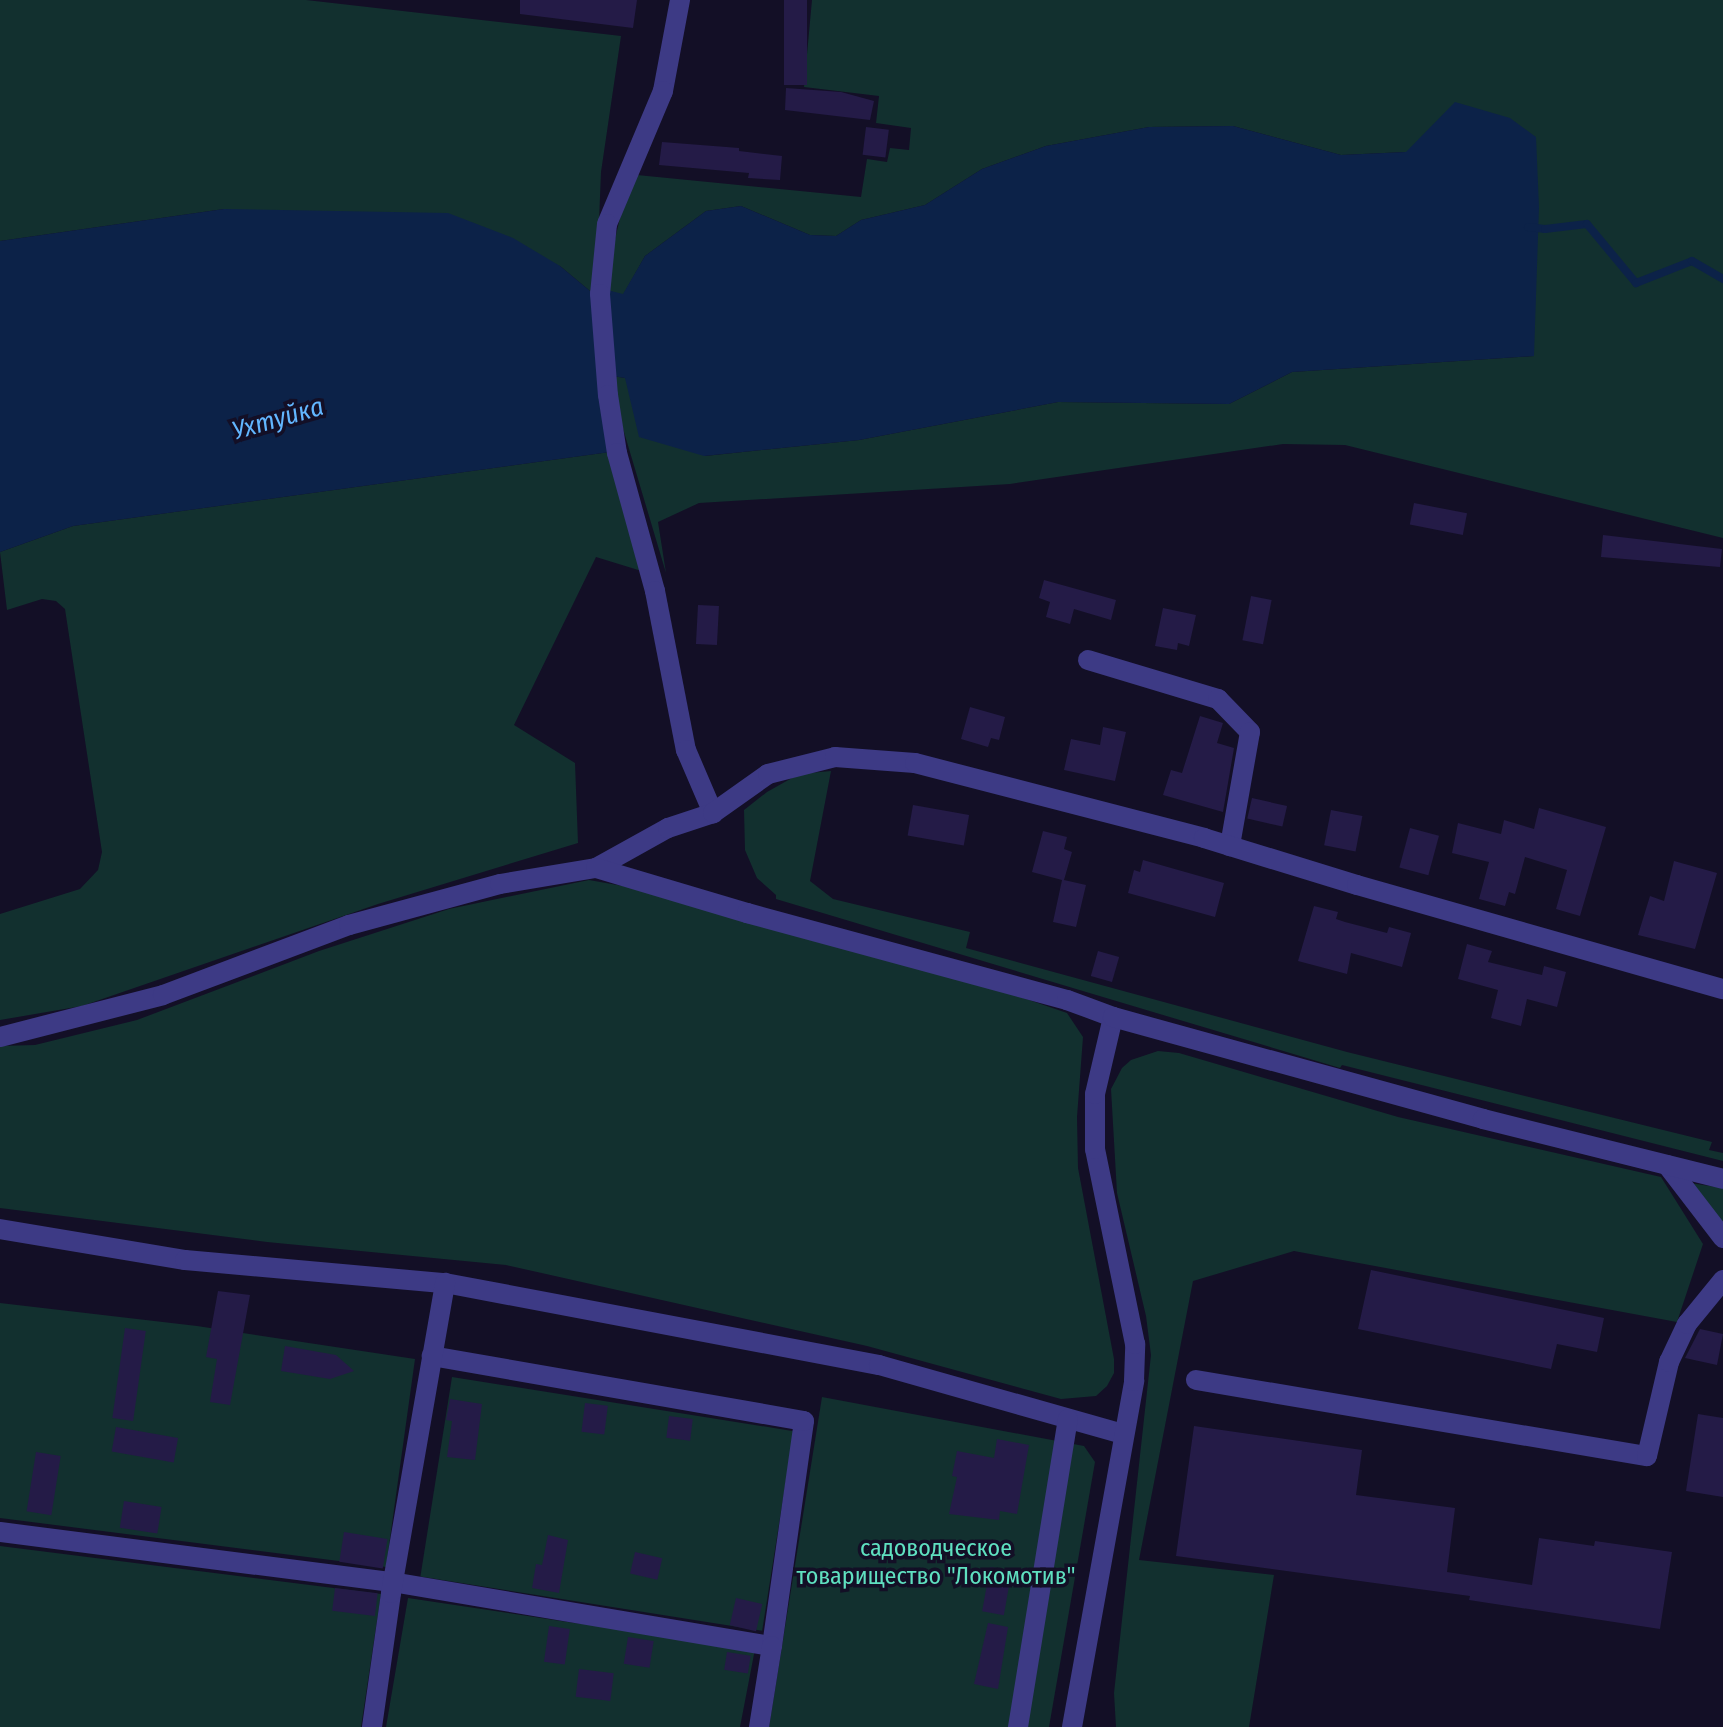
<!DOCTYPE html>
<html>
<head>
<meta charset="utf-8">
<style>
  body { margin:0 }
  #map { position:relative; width:1723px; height:1727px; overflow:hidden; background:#130f26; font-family:"Fira Sans Condensed",sans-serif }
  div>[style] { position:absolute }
  .green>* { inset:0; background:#12302f; transform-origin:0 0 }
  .water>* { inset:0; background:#0c2248 }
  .stream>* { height:8px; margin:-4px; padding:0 4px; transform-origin:4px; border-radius:4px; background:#0c2248 }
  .building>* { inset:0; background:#241b47; transform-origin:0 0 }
  .minor>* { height:20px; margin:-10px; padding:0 10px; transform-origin:10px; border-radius:10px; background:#3d3a85 }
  span { translate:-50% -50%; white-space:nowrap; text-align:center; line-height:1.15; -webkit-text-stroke:7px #130f26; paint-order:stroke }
  .park-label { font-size:24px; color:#5fe0c0 }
  .water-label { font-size:26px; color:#62b6ff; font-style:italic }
</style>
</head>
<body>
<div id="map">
  <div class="green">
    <i style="clip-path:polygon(0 0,306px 0,621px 36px,601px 172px,596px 296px,560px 266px,224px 209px,0 241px)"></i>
    <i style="clip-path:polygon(812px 0,1723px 0,1723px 538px,1345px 445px,1283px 444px,1010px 484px,699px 503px,658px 522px,666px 573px,607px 375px,625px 378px,705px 456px,859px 440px,1058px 402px,1229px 404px,1292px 372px,1534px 356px,1406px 152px,1341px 155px,1233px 126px,1149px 127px,1046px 146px,982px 169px,925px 205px,861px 220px,836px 236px,810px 235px,741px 206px,706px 211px,645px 256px,623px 295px,603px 289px,621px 214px,637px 175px,861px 197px,867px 159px,887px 162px,890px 148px,909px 150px,911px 128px,876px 123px,879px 96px,804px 87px)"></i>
    <i style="clip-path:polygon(610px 452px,648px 573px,596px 557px,514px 725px,575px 763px,578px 843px,378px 904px,82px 1006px,0 1020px,0 914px,80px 889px,98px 870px,102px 852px,65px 609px,56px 601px,42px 599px,7px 610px,0 552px,73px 526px)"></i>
    <i style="clip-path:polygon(831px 771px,810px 881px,833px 899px,970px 932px,966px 948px,1347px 1052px,1712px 1142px,1709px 1150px,1723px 1153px,1723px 1161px,1342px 1065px,1340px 1068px,776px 899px,776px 895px,757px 878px,745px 850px,744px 810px,767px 792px,799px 774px)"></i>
    <i style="clip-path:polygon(589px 880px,775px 913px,1067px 1013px,1083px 1037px,1077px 1117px,1078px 1168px,1114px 1359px,1114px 1373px,1107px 1386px,1096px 1396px,1061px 1399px,867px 1346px,506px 1265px,267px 1242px,0 1208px,0 1046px,35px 1045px,137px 1020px,319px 951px,449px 909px)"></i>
    <i style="clip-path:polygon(1158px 1051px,1179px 1053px,1398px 1117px,1661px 1177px,1703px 1244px,1677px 1322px,1294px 1251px,1193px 1281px,1139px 1560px,1274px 1575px,1249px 1727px,1116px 1727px,1114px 1693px,1151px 1355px,1146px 1316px,1117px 1193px,1111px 1089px,1122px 1068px,1131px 1060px)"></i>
    <i style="clip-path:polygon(1690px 1183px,1723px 1188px,1723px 1227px)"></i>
    <i style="clip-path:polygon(0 1303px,197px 1326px,415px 1359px,386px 1567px,0 1518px)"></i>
    <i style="left:452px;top:1377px;width:346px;height:202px;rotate:9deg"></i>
    <i style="clip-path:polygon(822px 1397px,1084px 1446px,1095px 1462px,1049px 1727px,769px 1727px)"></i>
    <i style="clip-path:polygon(0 1546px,381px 1594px,361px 1727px,0 1727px)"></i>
    <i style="clip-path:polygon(408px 1598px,574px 1623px,661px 1631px,755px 1649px,740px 1727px,386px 1727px)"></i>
  </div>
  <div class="water">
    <i style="clip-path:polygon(1455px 102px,1510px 118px,1536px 137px,1539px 207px,1534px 356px,1292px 372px,1229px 404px,1058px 402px,859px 440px,704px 456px,639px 437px,625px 378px,607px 375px,603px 289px,623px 294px,645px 256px,706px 211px,741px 206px,810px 235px,836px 236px,861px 220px,925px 205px,982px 169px,1046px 146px,1149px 127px,1233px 126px,1341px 155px,1406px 152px)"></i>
    <i style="clip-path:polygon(224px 209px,448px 213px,513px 238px,560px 266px,596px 296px,610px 452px,73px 526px,0 552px,0 241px)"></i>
  </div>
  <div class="stream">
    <i style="left:1528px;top:227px;width:17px;rotate:7deg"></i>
    <i style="left:1545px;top:229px;width:42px;rotate:-6.8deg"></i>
    <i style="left:1587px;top:224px;width:77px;rotate:50.3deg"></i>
    <i style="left:1636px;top:283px;width:60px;rotate:-21.4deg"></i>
    <i style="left:1692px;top:261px;width:36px;rotate:30deg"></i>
  </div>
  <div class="building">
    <i style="clip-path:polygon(520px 0,637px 0,633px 28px,520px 14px)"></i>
    <i style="left:784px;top:0;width:23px;height:85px"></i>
    <i style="clip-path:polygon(786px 88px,841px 92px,874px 101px,870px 120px,785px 110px)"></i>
    <i style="left:866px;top:127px;width:23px;height:28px;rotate:7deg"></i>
    <i style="clip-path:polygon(662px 142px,739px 148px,739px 151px,782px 156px,780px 180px,748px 178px,749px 173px,659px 165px)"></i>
    <i style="left:1414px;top:503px;width:54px;height:22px;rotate:11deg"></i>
    <i style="clip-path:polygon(1603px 535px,1722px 549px,1720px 567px,1601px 557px)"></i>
    <i style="clip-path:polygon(1044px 580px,1116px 600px,1111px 620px,1074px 609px,1070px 624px,1046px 617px,1050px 602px,1039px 598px)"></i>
    <i style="left:1251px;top:596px;width:21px;height:45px;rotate:11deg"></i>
    <i style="left:698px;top:605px;width:21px;height:39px;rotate:3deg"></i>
    <i style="clip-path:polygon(1163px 608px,1196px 615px,1189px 646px,1178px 643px,1177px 650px,1155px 646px)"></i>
    <i style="clip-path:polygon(970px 707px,1005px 717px,999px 740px,991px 738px,988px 747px,961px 739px)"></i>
    <i style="clip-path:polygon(1200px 716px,1223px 723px,1217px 743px,1234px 748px,1223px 812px,1163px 795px,1171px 770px,1182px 773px)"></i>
    <i style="clip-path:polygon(1103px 727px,1126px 732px,1115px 781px,1064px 770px,1071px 739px,1100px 745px)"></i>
    <i style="left:1252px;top:798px;width:36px;height:21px;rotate:13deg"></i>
    <i style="left:913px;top:805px;width:57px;height:31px;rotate:10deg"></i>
    <i style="clip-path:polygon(1539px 808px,1606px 827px,1580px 916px,1556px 909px,1567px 870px,1525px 857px,1515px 894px,1509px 892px,1505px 906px,1479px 899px,1489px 862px,1452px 853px,1458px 823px,1501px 834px,1504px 820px,1534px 829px)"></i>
    <i style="left:1331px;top:810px;width:32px;height:36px;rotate:11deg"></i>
    <i style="left:1410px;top:828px;width:30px;height:41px;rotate:15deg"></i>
    <i style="clip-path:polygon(1043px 831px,1067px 837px,1064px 849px,1072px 852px,1064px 880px,1086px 885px,1076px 927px,1053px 922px,1062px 880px,1032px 872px)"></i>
    <i style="clip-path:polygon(1143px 860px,1224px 883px,1215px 917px,1128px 893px,1134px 870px,1140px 872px)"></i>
    <i style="clip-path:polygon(1674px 861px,1717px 873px,1695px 949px,1638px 935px,1650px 896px,1664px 901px)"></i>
    <i style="clip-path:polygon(1314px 906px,1338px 912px,1336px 919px,1345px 922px,1387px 933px,1389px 927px,1411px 933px,1402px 967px,1351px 953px,1347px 974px,1298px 961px)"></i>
    <i style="clip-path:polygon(1467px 944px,1492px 951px,1488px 962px,1542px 975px,1544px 966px,1566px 972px,1557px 1007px,1527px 999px,1521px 1026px,1491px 1018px,1498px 990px,1458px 979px)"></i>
    <i style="left:1098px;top:951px;width:22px;height:26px;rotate:16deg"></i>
    <i style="clip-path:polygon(1371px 1270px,1604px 1318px,1597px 1352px,1557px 1344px,1551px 1369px,1358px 1329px)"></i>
    <i style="clip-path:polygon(218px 1291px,250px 1295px,230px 1405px,210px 1402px,217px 1359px,206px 1357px)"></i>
    <i style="left:125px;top:1328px;width:21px;height:91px;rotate:8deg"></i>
    <i style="clip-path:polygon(1700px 1329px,1723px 1334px,1717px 1365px,1685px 1358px)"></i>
    <i style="clip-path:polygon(285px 1346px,336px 1355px,354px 1371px,330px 1379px,281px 1371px)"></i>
    <i style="clip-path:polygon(450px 1399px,482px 1404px,475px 1460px,447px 1457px,452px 1421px,446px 1420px)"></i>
    <i style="left:585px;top:1403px;width:23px;height:29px;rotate:7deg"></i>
    <i style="clip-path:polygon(1698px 1414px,1723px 1418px,1723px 1497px,1686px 1491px)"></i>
    <i style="left:669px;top:1416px;width:24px;height:22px;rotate:7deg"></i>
    <i style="clip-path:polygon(1194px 1426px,1362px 1450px,1356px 1495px,1455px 1508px,1447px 1572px,1532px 1585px,1539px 1538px,1594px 1546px,1595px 1541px,1672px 1552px,1660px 1629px,1469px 1600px,1470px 1596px,1176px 1556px)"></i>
    <i style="left:116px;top:1427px;width:63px;height:25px;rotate:10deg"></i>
    <i style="clip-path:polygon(997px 1439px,1029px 1445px,1017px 1514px,1000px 1511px,999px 1520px,949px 1514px,957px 1477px,952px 1476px,957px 1451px,994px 1458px)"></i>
    <i style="left:36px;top:1452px;width:25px;height:60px;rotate:9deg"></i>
    <i style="left:124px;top:1501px;width:38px;height:27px;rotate:9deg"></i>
    <i style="left:344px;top:1532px;width:44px;height:30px;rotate:9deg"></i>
    <i style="clip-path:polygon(548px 1535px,568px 1540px,559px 1593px,532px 1588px,536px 1564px,542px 1565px)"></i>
    <i style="left:635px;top:1552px;width:28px;height:22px;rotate:13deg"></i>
    <i style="left:990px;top:1567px;width:22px;height:45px;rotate:10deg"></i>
    <i style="left:335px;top:1588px;width:43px;height:23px;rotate:7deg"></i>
    <i style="left:736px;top:1598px;width:27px;height:28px;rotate:13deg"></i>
    <i style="clip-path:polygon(988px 1623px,1008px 1627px,998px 1689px,974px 1684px)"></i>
    <i style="left:549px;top:1626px;width:21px;height:36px;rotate:8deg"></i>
    <i style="left:628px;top:1637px;width:26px;height:27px;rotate:9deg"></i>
    <i style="left:727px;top:1652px;width:24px;height:18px;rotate:9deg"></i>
    <i style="left:579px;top:1669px;width:35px;height:28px;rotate:7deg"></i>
  </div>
  <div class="minor">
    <i style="left:680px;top:0;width:93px;rotate:100.6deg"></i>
    <i style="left:663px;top:91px;width:144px;rotate:112.8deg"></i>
    <i style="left:607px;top:224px;width:70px;rotate:95.7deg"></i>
    <i style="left:600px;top:294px;width:101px;rotate:85.5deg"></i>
    <i style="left:608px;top:395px;width:59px;rotate:81.2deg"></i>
    <i style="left:617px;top:453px;width:143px;rotate:74.6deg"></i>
    <i style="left:655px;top:591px;width:162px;rotate:79deg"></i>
    <i style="left:686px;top:750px;width:69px;rotate:66.8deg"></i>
    <i style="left:1088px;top:660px;width:136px;rotate:16.7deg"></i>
    <i style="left:1218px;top:699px;width:46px;rotate:45.9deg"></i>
    <i style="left:1250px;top:732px;width:116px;rotate:100deg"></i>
    <i style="left:596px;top:868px;width:82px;rotate:-29.1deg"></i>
    <i style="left:668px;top:828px;width:47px;rotate:-18.4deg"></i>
    <i style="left:713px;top:813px;width:67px;rotate:-35.3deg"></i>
    <i style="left:768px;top:774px;width:69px;rotate:-14.2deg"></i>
    <i style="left:835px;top:757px;width:80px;rotate:4.3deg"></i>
    <i style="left:915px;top:763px;width:299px;rotate:14.5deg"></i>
    <i style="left:1204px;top:838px;width:160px;rotate:17.1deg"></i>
    <i style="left:1357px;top:885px;width:380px;rotate:15.9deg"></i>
    <i style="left:0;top:1037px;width:168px;rotate:-14.4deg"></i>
    <i style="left:163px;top:995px;width:199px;rotate:-20.6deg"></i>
    <i style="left:349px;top:925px;width:156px;rotate:-15.2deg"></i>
    <i style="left:500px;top:884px;width:97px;rotate:-9.5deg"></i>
    <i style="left:596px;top:868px;width:158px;rotate:16.6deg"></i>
    <i style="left:747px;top:913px;width:332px;rotate:15.2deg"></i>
    <i style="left:1067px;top:1000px;width:49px;rotate:20.3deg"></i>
    <i style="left:1667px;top:1165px;width:92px;rotate:52.5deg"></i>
    <i style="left:0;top:1229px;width:188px;rotate:9.5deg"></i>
    <i style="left:185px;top:1260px;width:261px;rotate:5.1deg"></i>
    <i style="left:445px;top:1283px;width:442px;rotate:10.7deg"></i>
    <i style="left:879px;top:1365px;width:254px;rotate:15.8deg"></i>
    <i style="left:1196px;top:1380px;width:457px;rotate:9.6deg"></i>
    <i style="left:1647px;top:1456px;width:97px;rotate:-76.8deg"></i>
    <i style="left:1669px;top:1362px;width:42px;rotate:-64.7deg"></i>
    <i style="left:1687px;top:1324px;width:57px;rotate:-50.7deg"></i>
    <i style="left:0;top:1532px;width:395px;rotate:7.3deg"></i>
    <i style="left:392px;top:1582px;width:385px;rotate:9.6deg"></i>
    <i style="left:772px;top:1646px;width:227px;rotate:-81.9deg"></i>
    <i style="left:804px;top:1421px;width:378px;rotate:-170.1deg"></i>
    <i style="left:372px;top:1727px;width:135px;rotate:-81.9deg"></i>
    <i style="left:391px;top:1593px;width:315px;rotate:-80.1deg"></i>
    <i style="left:759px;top:1727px;width:82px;rotate:-80.9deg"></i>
    <i style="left:1018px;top:1727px;width:312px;rotate:-80.8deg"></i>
    <i style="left:1072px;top:1727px;width:352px;rotate:-79.8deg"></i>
    <i style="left:1134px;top:1381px;width:37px;rotate:-88deg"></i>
    <i style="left:1135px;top:1344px;width:199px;rotate:-101.6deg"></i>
    <i style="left:1095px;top:1149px;width:55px;rotate:-90deg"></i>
    <i style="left:1095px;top:1094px;width:79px;rotate:-76.8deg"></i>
    <i style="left:1113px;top:1017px;width:384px;rotate:15.4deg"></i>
    <i style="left:1483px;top:1119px;width:247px;rotate:14deg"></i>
  </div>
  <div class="park-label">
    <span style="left:936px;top:1563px">садоводческое<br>товарищество "Локомотив"</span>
  </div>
  <div class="water-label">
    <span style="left:278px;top:419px;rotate:-16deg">Ухтуйка</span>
  </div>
</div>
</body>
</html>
